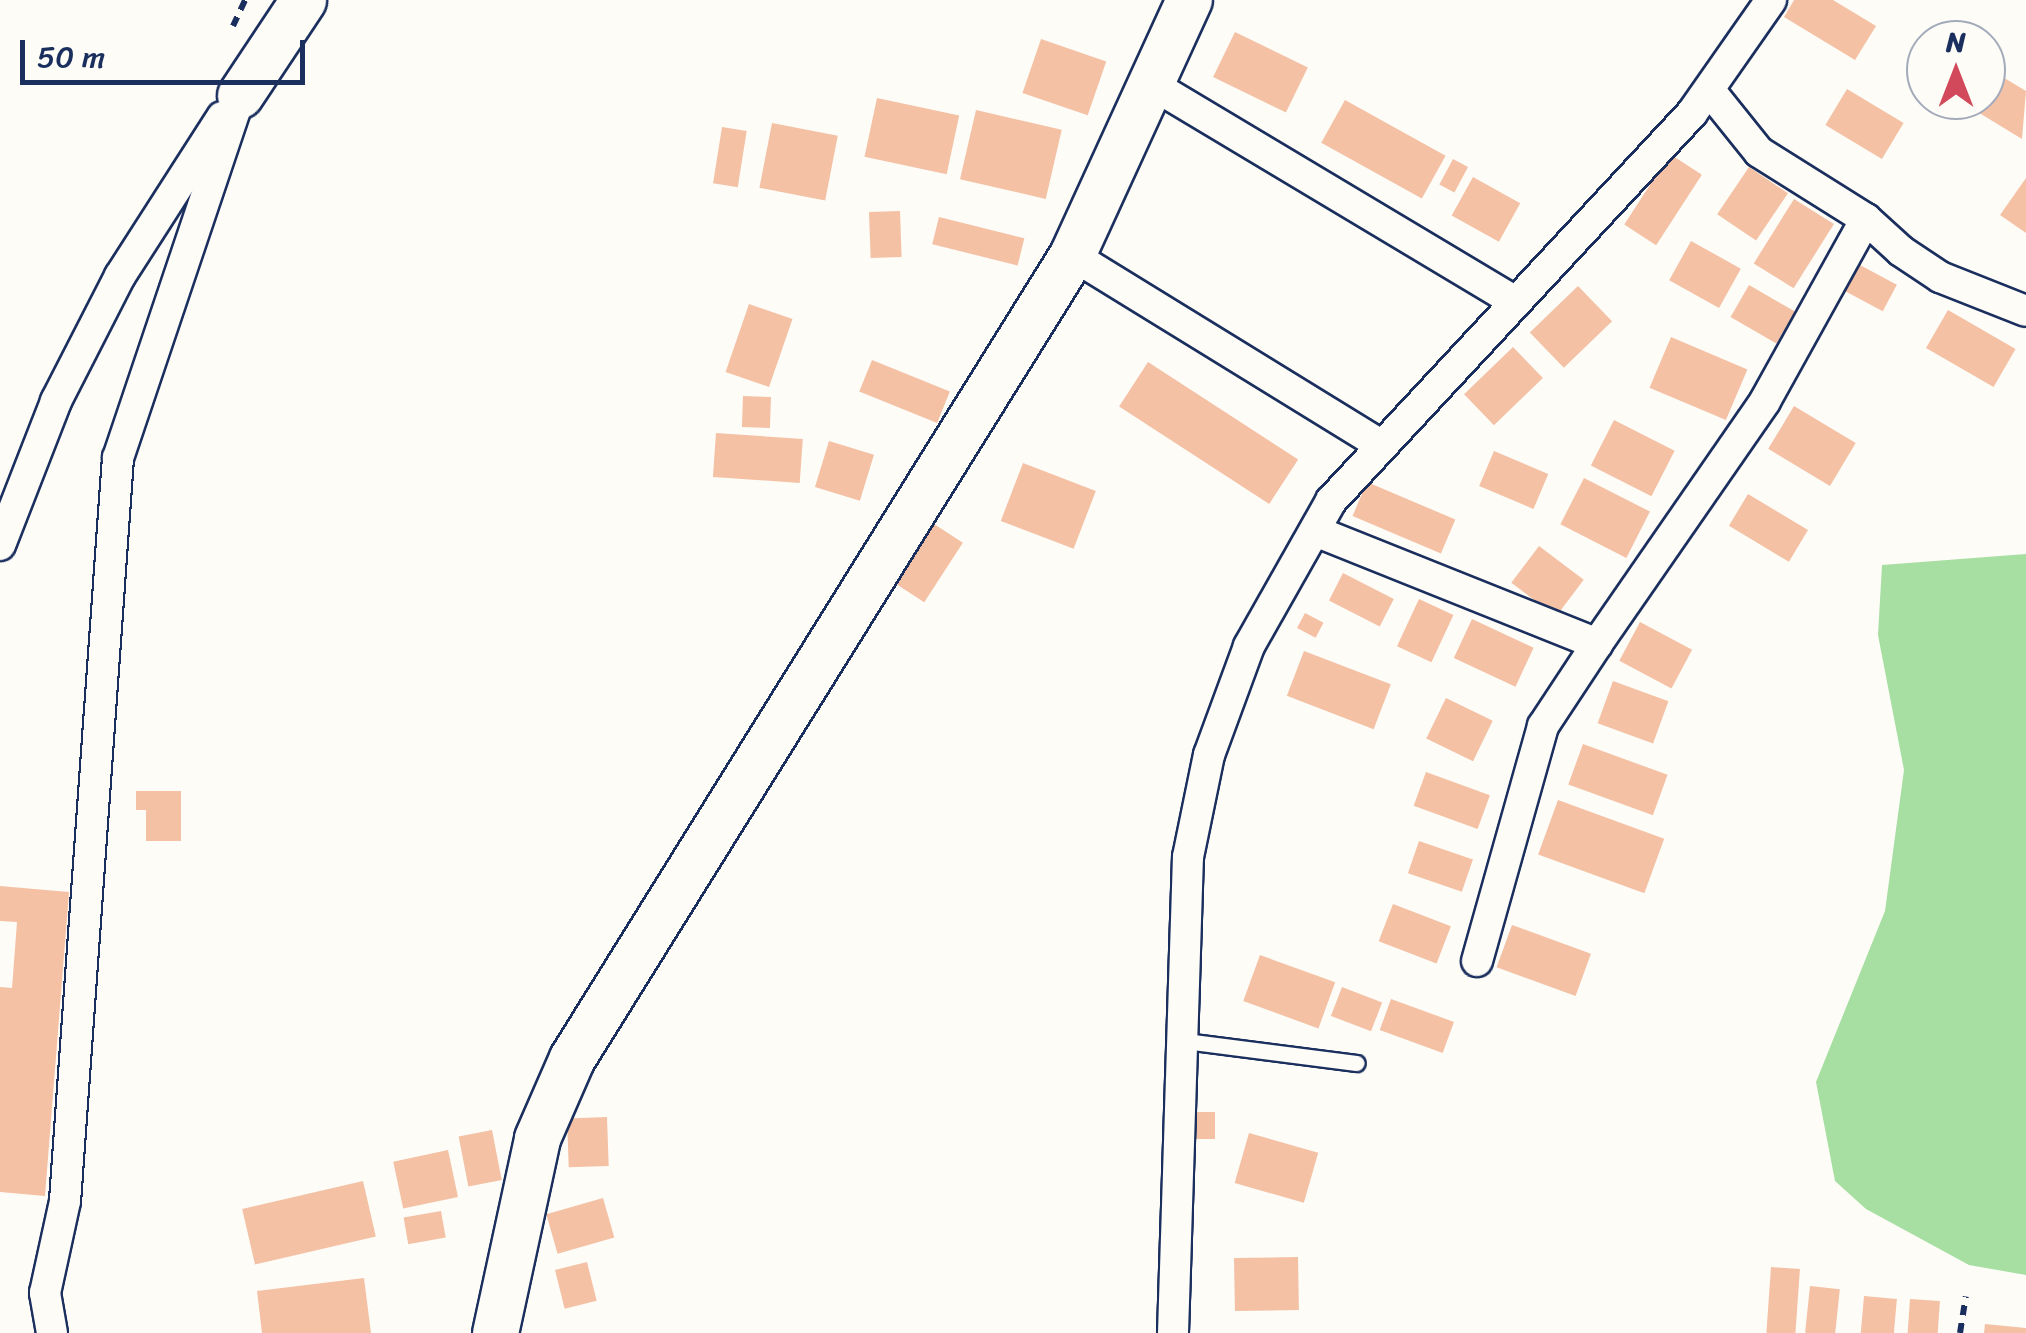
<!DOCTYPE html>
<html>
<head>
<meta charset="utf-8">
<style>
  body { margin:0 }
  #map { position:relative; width:2026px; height:1333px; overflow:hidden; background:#fdfcf7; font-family:Sriracha,sans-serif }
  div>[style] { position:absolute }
  .green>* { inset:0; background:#a7dea2 }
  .building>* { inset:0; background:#f4c1a5; transform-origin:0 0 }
  .path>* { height:6px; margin-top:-3px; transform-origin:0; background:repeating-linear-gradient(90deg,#1b2f5e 0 10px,transparent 0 18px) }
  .roads { filter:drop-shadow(2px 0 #1b2f5e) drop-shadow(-2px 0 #1b2f5e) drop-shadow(0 2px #1b2f5e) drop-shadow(0 -2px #1b2f5e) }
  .lane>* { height:15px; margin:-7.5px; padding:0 7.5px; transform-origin:7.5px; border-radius:7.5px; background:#fdfcf7 }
  .street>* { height:30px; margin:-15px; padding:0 15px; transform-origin:15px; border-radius:15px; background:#fdfcf7 }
  .secondary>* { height:45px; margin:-22.5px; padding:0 22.5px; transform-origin:22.5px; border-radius:22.5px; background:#fdfcf7 }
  span { translate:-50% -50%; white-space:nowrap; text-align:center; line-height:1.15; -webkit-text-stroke:9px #fdfcf7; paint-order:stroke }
  .north { position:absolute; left:1906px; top:20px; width:100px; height:100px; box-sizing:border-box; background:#fdfcf7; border:2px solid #a3aaba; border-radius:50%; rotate:0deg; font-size:28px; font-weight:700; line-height:40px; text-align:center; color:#1b2f5e }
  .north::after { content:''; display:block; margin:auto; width:35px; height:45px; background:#d1495b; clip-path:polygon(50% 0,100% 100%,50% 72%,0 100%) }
  .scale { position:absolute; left:20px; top:40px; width:285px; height:45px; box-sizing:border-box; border:5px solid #1b2f5e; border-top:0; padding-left:12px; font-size:30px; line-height:35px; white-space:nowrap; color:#1b2f5e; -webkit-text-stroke:8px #fdfcf7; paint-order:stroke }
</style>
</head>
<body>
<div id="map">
  <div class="green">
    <i style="clip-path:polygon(2026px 554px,2026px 1275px,1969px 1265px,1866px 1209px,1835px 1181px,1816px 1082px,1885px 911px,1904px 770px,1878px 635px,1882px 565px)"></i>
  </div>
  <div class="building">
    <i style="clip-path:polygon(1794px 0,1833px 0,1876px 26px,1855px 60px,1784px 17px)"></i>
    <i style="left:1235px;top:32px;width:81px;height:50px;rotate:26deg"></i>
    <i style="left:1041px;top:39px;width:69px;height:57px;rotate:19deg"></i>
    <i style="clip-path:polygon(1986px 67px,2026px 91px,2022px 139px,1958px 100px,1986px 100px)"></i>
    <i style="left:1847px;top:89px;width:66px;height:42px;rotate:31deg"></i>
    <i style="left:877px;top:98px;width:84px;height:60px;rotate:12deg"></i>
    <i style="left:1345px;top:100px;width:115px;height:49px;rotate:29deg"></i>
    <i style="left:976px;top:110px;width:88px;height:71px;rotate:13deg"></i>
    <i style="left:772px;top:123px;width:67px;height:66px;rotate:11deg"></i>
    <i style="left:722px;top:127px;width:25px;height:57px;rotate:9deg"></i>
    <i style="left:1670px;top:154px;width:38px;height:84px;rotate:33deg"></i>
    <i style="left:1453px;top:159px;width:17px;height:29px;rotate:28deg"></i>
    <i style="left:1749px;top:167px;width:47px;height:57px;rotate:34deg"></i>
    <i style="left:1473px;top:177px;width:54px;height:44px;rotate:29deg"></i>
    <i style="clip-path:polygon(2026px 178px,2026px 233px,2000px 215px)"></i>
    <i style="left:1794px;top:199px;width:47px;height:76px;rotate:32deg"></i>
    <i style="left:900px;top:211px;width:46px;height:31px;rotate:88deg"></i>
    <i style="left:939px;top:217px;width:88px;height:28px;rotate:14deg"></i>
    <i style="left:1691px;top:241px;width:57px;height:45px;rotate:29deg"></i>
    <i style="left:1858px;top:264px;width:44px;height:30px;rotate:28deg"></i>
    <i style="left:1749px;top:285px;width:53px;height:37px;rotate:30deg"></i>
    <i style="left:1578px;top:286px;width:49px;height:67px;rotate:46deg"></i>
    <i style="left:749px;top:304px;width:46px;height:72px;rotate:19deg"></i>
    <i style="left:1948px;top:310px;width:78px;height:44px;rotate:30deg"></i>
    <i style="left:1671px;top:337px;width:83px;height:55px;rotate:23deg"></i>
    <i style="left:1513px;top:347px;width:43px;height:68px;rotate:46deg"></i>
    <i style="left:872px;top:360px;width:84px;height:34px;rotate:22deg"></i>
    <i style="left:1148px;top:362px;width:179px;height:53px;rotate:33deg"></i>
    <i style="left:743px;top:396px;width:28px;height:31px;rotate:2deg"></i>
    <i style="left:1794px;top:406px;width:72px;height:50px;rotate:31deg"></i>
    <i style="left:1614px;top:420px;width:68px;height:51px;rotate:27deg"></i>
    <i style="left:716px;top:433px;width:87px;height:44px;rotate:4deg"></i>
    <i style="left:829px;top:441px;width:47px;height:48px;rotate:17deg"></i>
    <i style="left:1494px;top:451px;width:59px;height:38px;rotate:23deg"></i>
    <i style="left:1023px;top:463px;width:78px;height:62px;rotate:21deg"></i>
    <i style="left:1584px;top:478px;width:74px;height:52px;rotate:27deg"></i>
    <i style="left:1367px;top:482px;width:96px;height:37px;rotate:23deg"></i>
    <i style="left:1748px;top:494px;width:70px;height:37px;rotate:31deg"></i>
    <i style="left:931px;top:522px;width:38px;height:71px;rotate:33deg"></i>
    <i style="left:1539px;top:546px;width:56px;height:46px;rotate:37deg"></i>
    <i style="left:1343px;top:573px;width:57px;height:31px;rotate:27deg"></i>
    <i style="left:1419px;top:599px;width:38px;height:52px;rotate:25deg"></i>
    <i style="left:1305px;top:613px;width:21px;height:17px;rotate:28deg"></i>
    <i style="left:1472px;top:619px;width:68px;height:43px;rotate:25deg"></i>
    <i style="left:1640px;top:622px;width:59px;height:44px;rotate:28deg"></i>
    <i style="left:1304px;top:651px;width:93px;height:48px;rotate:21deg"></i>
    <i style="left:1613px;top:681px;width:59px;height:45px;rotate:20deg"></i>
    <i style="left:1446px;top:698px;width:52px;height:45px;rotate:26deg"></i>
    <i style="left:1583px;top:744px;width:90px;height:43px;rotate:20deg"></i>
    <i style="left:1426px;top:772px;width:68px;height:36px;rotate:20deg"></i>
    <i style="clip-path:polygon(136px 791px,181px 791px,181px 841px,146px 841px,146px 810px,136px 810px)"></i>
    <i style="left:1558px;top:800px;width:113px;height:58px;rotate:20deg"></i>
    <i style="left:1419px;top:841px;width:57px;height:34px;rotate:19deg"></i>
    <i style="clip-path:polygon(0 886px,69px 892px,45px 1196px,0 1192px,0 987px,12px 988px,17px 922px,0 921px)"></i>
    <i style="left:1393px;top:904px;width:62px;height:40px;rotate:21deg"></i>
    <i style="left:1512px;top:925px;width:84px;height:45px;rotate:20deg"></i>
    <i style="left:1260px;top:955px;width:80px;height:49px;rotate:20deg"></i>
    <i style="left:1342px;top:987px;width:43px;height:31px;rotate:21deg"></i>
    <i style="left:1391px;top:999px;width:67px;height:33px;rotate:20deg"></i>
    <i style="left:1187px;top:1112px;width:28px;height:27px"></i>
    <i style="left:607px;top:1117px;width:49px;height:40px;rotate:88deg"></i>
    <i style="left:492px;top:1130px;width:51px;height:34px;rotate:79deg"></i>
    <i style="left:1249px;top:1133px;width:72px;height:52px;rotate:16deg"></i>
    <i style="left:448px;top:1150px;width:48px;height:56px;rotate:78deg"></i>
    <i style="left:363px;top:1181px;width:57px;height:124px;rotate:77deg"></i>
    <i style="left:603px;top:1198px;width:41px;height:59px;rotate:74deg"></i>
    <i style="left:441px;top:1211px;width:27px;height:38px;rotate:80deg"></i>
    <i style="left:1298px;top:1257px;width:53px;height:64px;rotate:89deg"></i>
    <i style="left:587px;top:1262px;width:40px;height:33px;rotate:76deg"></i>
    <i style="left:1771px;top:1267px;width:29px;height:66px;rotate:4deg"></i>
    <i style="clip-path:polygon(364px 1278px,371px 1333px,262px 1333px,257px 1291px)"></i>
    <i style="left:1810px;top:1286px;width:30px;height:47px;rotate:6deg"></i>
    <i style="left:1864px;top:1296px;width:33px;height:37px;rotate:5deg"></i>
    <i style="left:1910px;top:1299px;width:30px;height:34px;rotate:4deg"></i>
    <i style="clip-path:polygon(1985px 1324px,2026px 1328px,2026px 1333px,1984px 1333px)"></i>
  </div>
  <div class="path">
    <i style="left:233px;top:26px;width:29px;rotate:-65deg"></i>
    <i style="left:1960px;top:1333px;width:37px;rotate:-81deg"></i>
  </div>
  <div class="roads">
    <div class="lane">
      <i style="left:1177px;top:1040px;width:181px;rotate:7.3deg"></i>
    </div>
    <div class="street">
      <i style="left:1153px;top:85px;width:423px;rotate:30.9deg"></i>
      <i style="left:1710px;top:91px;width:78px;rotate:51.2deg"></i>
      <i style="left:1759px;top:152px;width:126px;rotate:32.1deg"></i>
      <i style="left:1866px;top:219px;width:47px;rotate:42.4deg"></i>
      <i style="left:1901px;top:251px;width:47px;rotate:33.7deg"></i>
      <i style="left:1940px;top:277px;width:92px;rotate:21.6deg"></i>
      <i style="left:1072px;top:255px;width:364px;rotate:31.6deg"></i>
      <i style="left:1315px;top:531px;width:304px;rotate:21.8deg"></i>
      <i style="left:1597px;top:644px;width:295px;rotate:-55.3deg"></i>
      <i style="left:1765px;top:401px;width:208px;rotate:-61deg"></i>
      <i style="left:0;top:545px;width:155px;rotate:-68.7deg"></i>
      <i style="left:56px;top:401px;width:140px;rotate:-62.9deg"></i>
      <i style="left:120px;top:276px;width:189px;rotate:-57.3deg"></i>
      <i style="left:1477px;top:961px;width:244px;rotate:-74.3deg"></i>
      <i style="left:1543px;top:726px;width:98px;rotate:-56.6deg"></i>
      <i style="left:52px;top:1333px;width:41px;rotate:-99.9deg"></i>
      <i style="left:45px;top:1293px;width:94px;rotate:-77.7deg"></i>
      <i style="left:65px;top:1201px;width:745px;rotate:-85.92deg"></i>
      <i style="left:118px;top:458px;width:383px;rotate:-71.4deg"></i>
      <i style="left:1173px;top:1333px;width:476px;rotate:-88.2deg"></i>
      <i style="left:1188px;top:857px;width:104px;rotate:-78.4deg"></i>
      <i style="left:1209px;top:755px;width:116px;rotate:-69.8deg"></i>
      <i style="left:1249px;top:646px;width:167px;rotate:-60.5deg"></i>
      <i style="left:1331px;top:501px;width:530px;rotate:-47.06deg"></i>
      <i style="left:1692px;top:113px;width:138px;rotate:-55deg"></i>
    </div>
    <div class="secondary">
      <i style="left:240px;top:95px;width:114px;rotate:-56.4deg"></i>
      <i style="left:495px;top:1333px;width:199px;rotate:-77.8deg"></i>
      <i style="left:537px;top:1138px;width:87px;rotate:-66.4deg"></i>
      <i style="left:572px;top:1058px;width:946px;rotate:-58.09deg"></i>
      <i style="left:1072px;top:255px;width:281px;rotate:-65.4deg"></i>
    </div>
  </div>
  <div class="north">N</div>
  <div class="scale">50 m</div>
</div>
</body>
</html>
